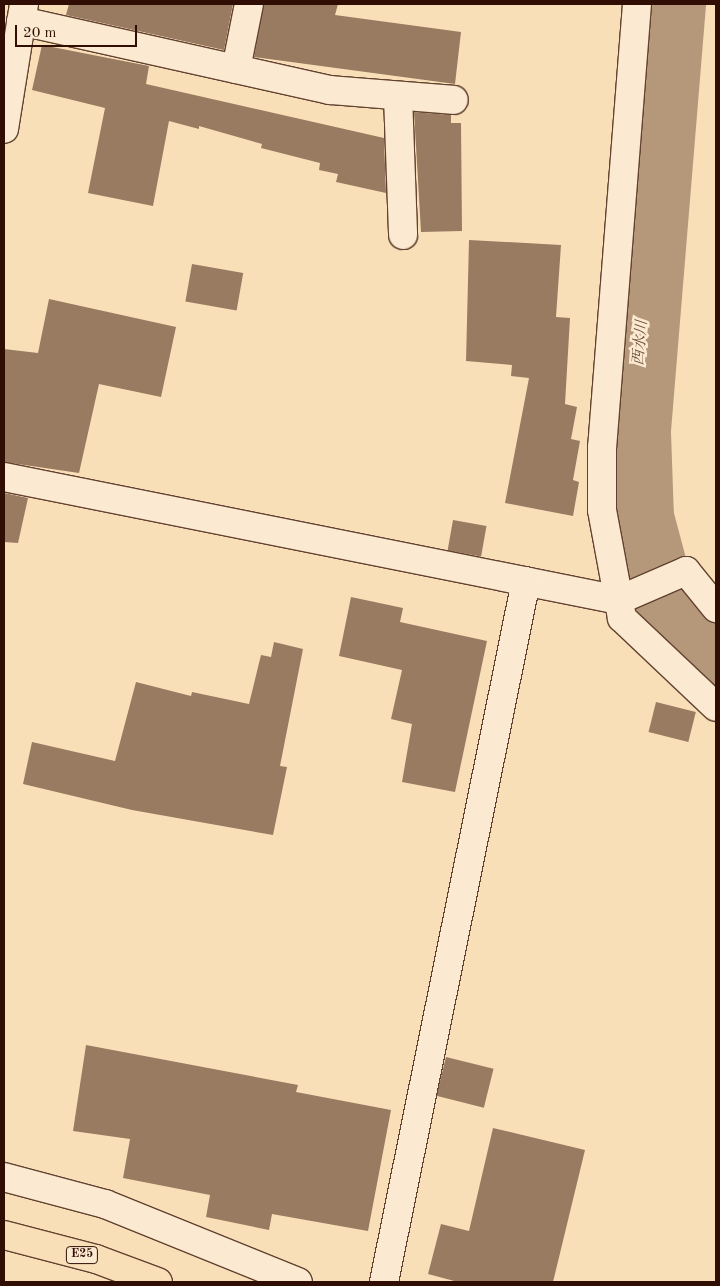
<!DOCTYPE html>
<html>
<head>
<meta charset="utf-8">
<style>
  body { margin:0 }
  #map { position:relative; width:720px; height:1286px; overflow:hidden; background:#f9dfb8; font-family:"Old Standard TT","Noto Serif JP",serif }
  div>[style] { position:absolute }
  .river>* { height:74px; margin:-37px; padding:0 37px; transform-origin:37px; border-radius:37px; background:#b5987a }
  .building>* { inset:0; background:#997b61; transform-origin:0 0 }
  .roads { filter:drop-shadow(1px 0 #624230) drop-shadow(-1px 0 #624230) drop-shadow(0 1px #624230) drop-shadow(0 -1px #624230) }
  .minor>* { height:28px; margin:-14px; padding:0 14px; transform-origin:14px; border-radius:14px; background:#fbead1 }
  .motorway>* { height:28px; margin:-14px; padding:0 14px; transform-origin:14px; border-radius:14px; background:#f9dfb8 }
  span { translate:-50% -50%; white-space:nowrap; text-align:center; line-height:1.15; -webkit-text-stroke:5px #fbead1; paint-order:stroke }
  .shield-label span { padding:1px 4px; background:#fbead1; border:1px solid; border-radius:4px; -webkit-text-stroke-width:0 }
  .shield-label { font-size:12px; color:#300e03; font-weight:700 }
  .water-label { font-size:15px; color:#6c4c39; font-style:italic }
  .frame { position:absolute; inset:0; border:5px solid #300e03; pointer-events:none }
  .scale { position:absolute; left:15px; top:25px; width:122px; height:22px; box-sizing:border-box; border:2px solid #300e03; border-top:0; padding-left:6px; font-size:15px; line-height:18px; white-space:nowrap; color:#300e03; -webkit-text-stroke:4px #fbead1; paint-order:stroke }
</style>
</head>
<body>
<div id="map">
  <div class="river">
    <i style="left:669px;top:4px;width:430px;rotate:94.7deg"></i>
    <i style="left:634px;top:433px;width:85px;rotate:88deg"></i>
    <i style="left:637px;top:518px;width:66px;rotate:75.1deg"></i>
    <i style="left:654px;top:582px;width:98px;rotate:50.8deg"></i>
  </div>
  <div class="building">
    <i style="clip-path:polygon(69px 4px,233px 4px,224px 50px,66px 15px)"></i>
    <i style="clip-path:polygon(264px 4px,338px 4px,335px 15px,461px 32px,455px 84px,254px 57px)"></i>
    <i style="clip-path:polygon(42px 45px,149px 66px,146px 84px,384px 138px,386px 193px,336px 182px,338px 174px,319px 170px,320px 163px,261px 148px,262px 144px,199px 126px,199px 129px,169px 121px,153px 206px,88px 193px,105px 108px,32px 90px)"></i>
    <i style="clip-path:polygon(414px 112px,451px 115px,451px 123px,461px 123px,462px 231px,421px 232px)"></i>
    <i style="clip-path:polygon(469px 240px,561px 245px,556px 317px,570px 318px,565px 404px,577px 407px,571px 439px,580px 441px,573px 480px,579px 482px,573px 516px,505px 503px,529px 378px,511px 376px,512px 365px,466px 361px)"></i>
    <i style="left:192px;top:264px;width:52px;height:38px;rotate:10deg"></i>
    <i style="clip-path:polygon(49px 299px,176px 327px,161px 397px,99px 384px,79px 473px,4px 462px,4px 349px,38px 353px)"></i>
    <i style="clip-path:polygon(4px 493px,28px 498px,18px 543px,4px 542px)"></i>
    <i style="left:453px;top:520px;width:34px;height:31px;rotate:10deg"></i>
    <i style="clip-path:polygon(351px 597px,403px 608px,400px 622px,487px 641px,455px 792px,402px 782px,412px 724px,391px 719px,402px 670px,339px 656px)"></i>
    <i style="clip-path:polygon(274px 642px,303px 649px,280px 766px,287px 767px,273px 835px,132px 810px,23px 784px,32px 742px,115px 761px,136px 682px,191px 696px,192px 692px,249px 704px,261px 655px,271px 657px)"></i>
    <i style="left:656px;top:702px;width:41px;height:31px;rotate:14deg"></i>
    <i style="clip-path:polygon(86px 1045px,298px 1085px,296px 1092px,391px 1110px,368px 1231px,272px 1214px,269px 1230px,206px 1217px,210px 1195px,123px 1178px,130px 1139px,73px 1131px)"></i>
    <i style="left:446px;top:1057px;width:49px;height:40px;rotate:14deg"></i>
    <i style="clip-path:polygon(493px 1128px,585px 1150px,553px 1282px,458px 1282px,428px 1274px,441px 1224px,469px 1231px)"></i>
  </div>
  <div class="roads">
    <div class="minor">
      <i style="left:637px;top:4px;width:444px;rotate:94.5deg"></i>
      <i style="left:602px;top:447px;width:63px;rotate:90deg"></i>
      <i style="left:602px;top:510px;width:110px;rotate:79.5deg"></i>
      <i style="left:622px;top:618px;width:129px;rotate:43.4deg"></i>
      <i style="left:21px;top:21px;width:317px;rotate:12.6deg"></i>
      <i style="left:330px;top:90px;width:124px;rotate:4.6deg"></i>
      <i style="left:236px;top:69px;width:66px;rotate:-78.7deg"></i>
      <i style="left:398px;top:96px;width:139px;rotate:87.9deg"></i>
      <i style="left:4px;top:129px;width:127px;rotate:-80.9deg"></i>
      <i style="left:4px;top:477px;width:627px;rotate:11.31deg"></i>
      <i style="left:619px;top:600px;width:73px;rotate:-23.4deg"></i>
      <i style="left:686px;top:571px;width:48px;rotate:51deg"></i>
      <i style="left:4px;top:1177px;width:105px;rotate:15deg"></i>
      <i style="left:105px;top:1204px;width:208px;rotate:22deg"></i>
      <i style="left:384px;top:1282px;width:715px;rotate:-78.55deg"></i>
    </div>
    <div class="motorway">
      <i style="left:4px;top:1235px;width:95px;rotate:14.6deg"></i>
      <i style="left:96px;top:1259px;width:66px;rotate:20.4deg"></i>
    </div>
  </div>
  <div class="shield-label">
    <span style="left:82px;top:1255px">E25</span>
  </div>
  <div class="water-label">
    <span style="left:641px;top:343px;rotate:-85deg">西水川</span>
  </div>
  <div class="frame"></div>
  <div class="scale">20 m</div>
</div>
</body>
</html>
